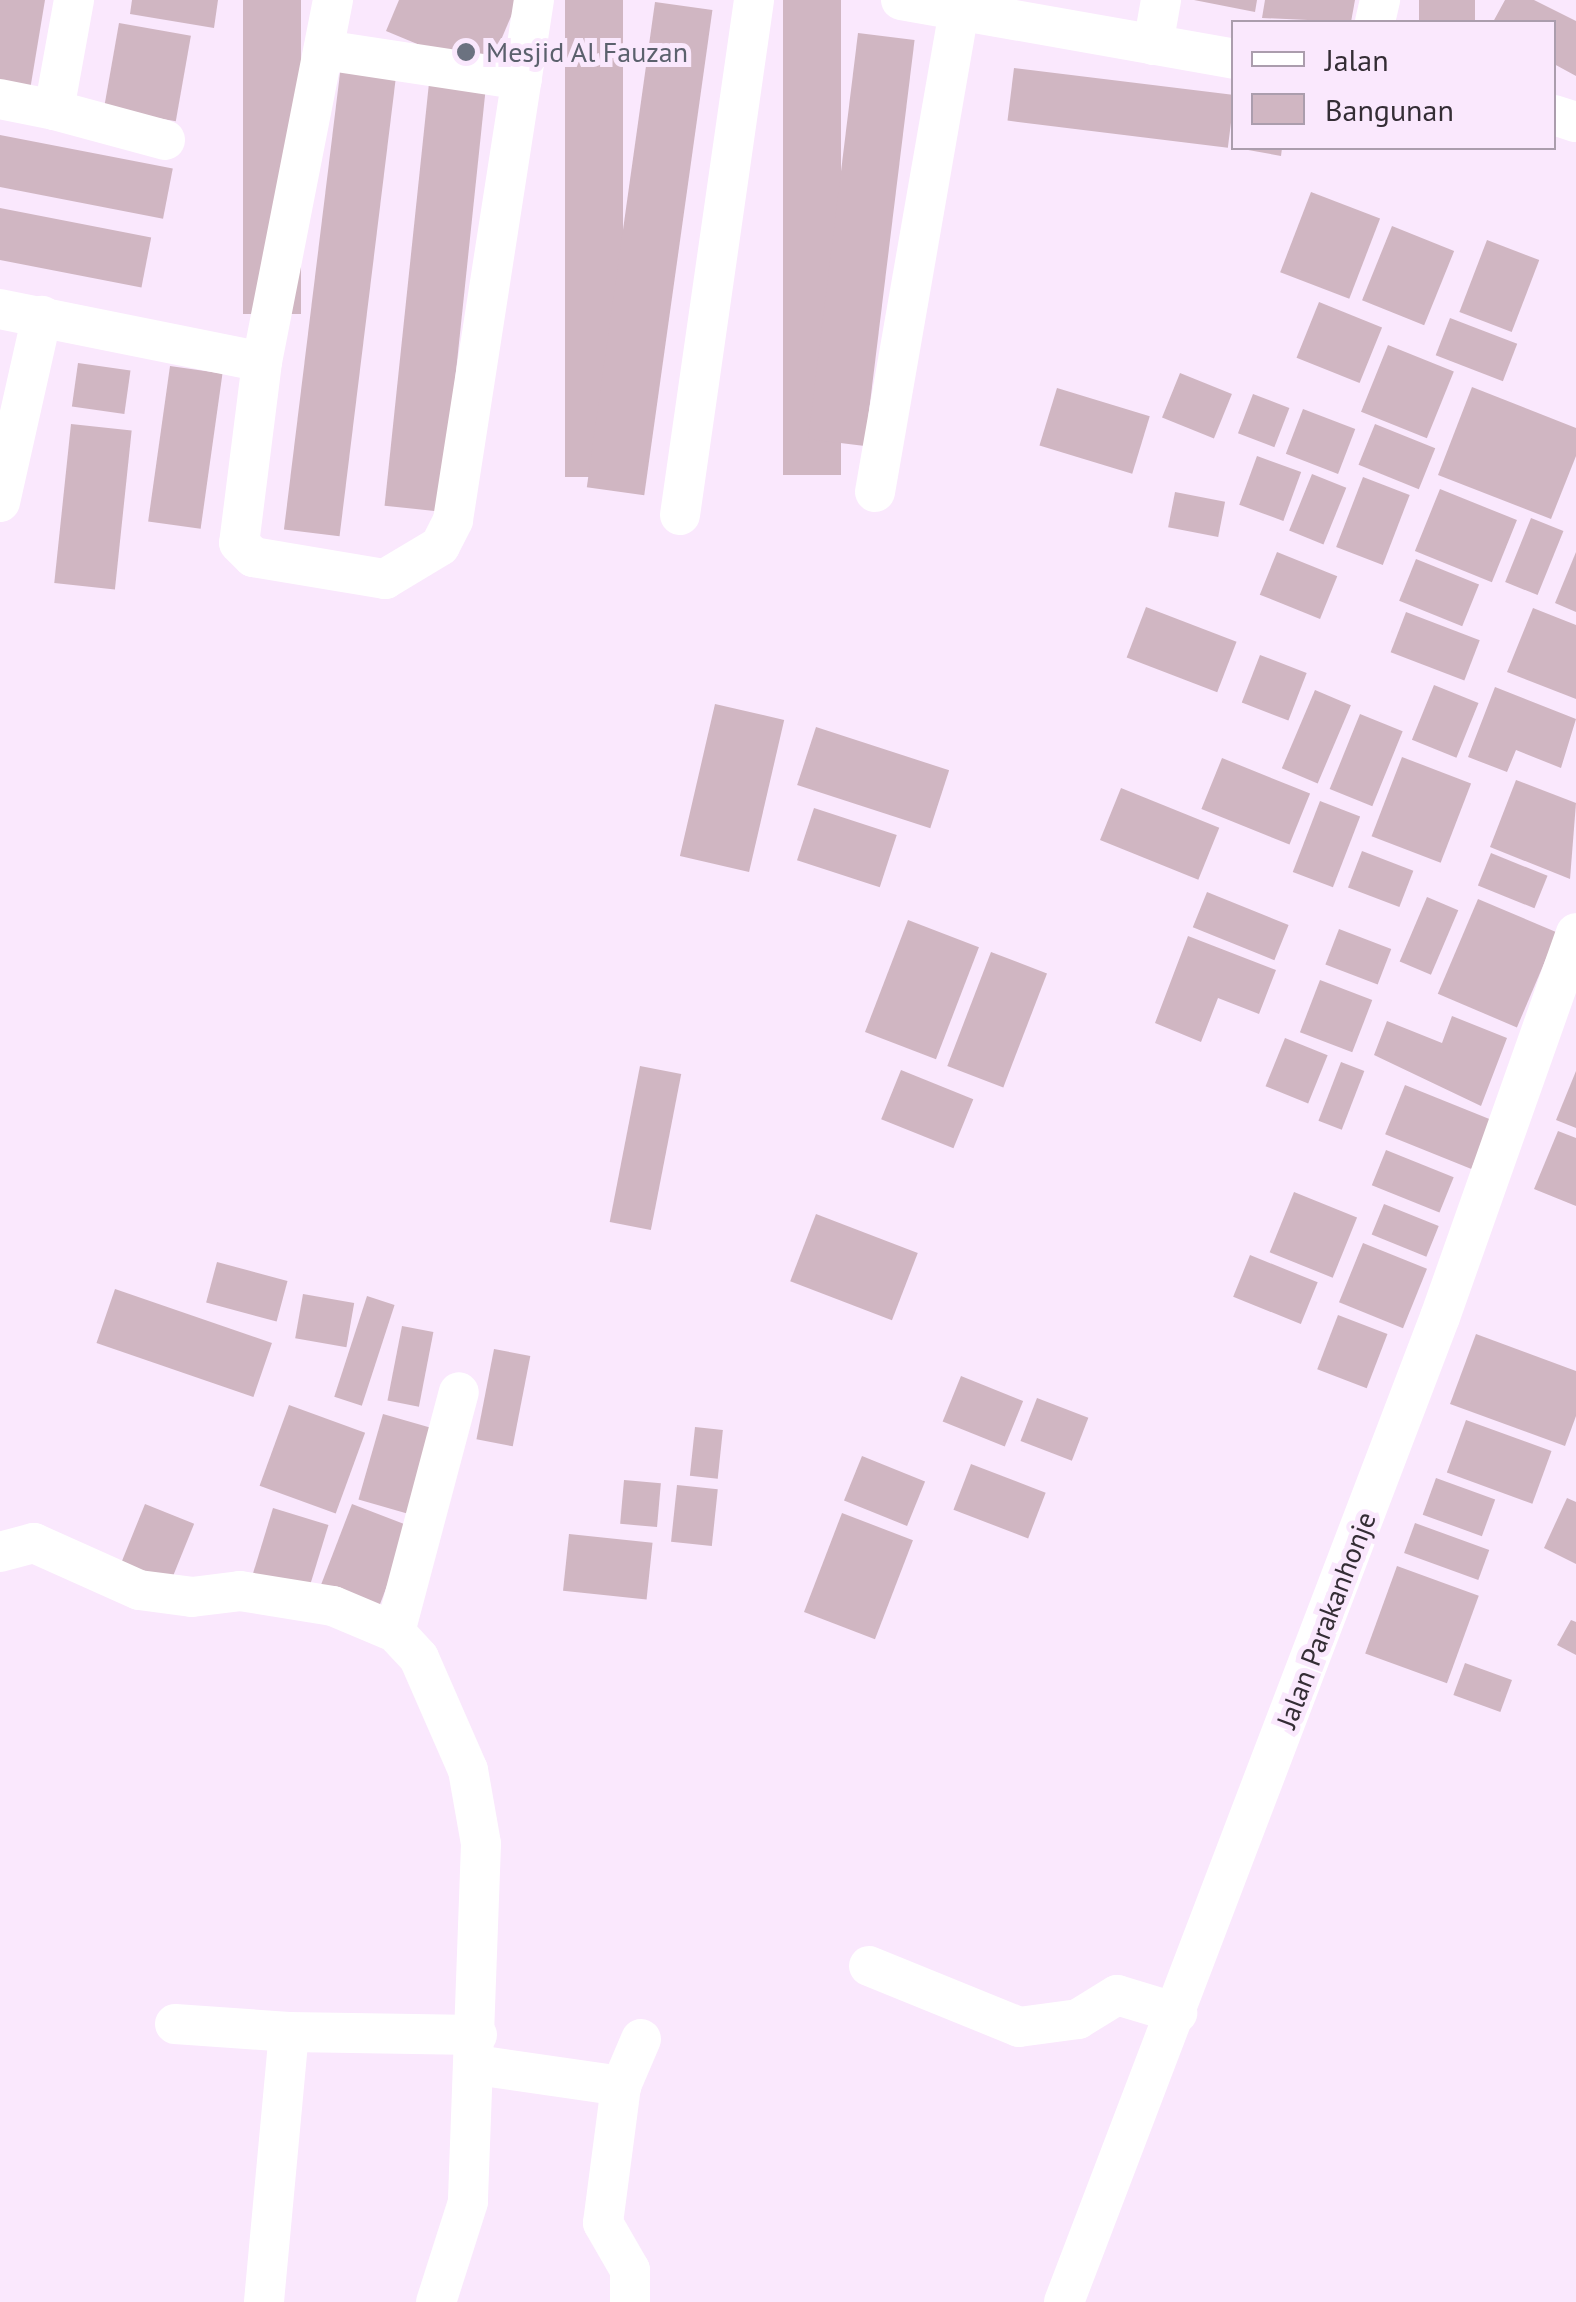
<!DOCTYPE html>
<html>
<head>
<meta charset="utf-8">
<style>
  body { margin:0 }
  #map { position:relative; width:1576px; height:2302px; overflow:hidden; background:#fae8fd; font-family:"PT Sans",sans-serif }
  div>[style] { position:absolute }
  .building>* { inset:0; background:#d0b6c2; transform-origin:0 0 }
  .minor>* { height:40px; margin:-20px; padding:0 20px; transform-origin:20px; border-radius:20px; background:#fff }
  .dots>* { width:28px; height:28px; translate:-50% -50%; box-sizing:border-box; border:5px solid #fae8fd; border-radius:50% }
  span { translate:-50% -50%; white-space:nowrap; text-align:center; line-height:1.15; -webkit-text-stroke:10px #fae8fd; paint-order:stroke }
  .worship-label { font-size:28px; color:#5b616d }
  .left { translate:0 -50%; text-align:left }
  .street-label { font-size:28px; color:#342d35 }
  .legend { position:absolute; left:1231px; top:20px; width:325px; height:130px; box-sizing:border-box; background:#fae8fd; border:2px solid #ab9dad; margin:0; padding:12px 18px; list-style:none; font-size:30px; color:#342d35 }
  .legend li { display:flex; align-items:center; gap:20px; height:50px }
  .legend b { width:50px; border:2px solid #ab9dad }
</style>
</head>
<body>
<div id="map">
  <div class="building">
    <i style="clip-path:polygon(0 0,45px 0,30px 90px,0 84px)"></i>
    <i style="clip-path:polygon(132px 0,218px 0,214px 28px,130px 14px)"></i>
    <i style="left:243px;top:0;width:58px;height:314px"></i>
    <i style="clip-path:polygon(399px 0,518px 0,487px 73px,386px 31px)"></i>
    <i style="left:565px;top:0;width:58px;height:477px"></i>
    <i style="left:783px;top:0;width:58px;height:475px"></i>
    <i style="clip-path:polygon(1194px 0,1257px 0,1255px 12px)"></i>
    <i style="clip-path:polygon(1265px 0,1355px 0,1351px 22px,1262px 18px)"></i>
    <i style="left:1419px;top:0;width:56px;height:22px"></i>
    <i style="clip-path:polygon(1505px 0,1534px 0,1576px 21px,1576px 76px,1554px 64px,1554px 22px,1493px 22px)"></i>
    <i style="left:655px;top:2px;width:58px;height:490px;rotate:8deg"></i>
    <i style="left:119px;top:23px;width:73px;height:87px;rotate:10deg"></i>
    <i style="left:858px;top:33px;width:57px;height:409px;rotate:7deg"></i>
    <i style="left:341px;top:65px;width:56px;height:468px;rotate:7deg"></i>
    <i style="left:1014px;top:68px;width:222px;height:53px;rotate:7deg"></i>
    <i style="left:429px;top:83px;width:57px;height:425px;rotate:6deg"></i>
    <i style="left:0;top:135px;width:176px;height:51px;rotate:11deg"></i>
    <i style="clip-path:polygon(1237px 148px,1282px 148px,1281px 156px)"></i>
    <i style="left:1311px;top:192px;width:74px;height:86px;rotate:21deg"></i>
    <i style="left:0;top:208px;width:154px;height:51px;rotate:11deg"></i>
    <i style="left:1392px;top:226px;width:67px;height:80px;rotate:22deg"></i>
    <i style="left:1487px;top:240px;width:56px;height:77px;rotate:21deg"></i>
    <i style="left:1319px;top:302px;width:68px;height:60px;rotate:22deg"></i>
    <i style="left:1450px;top:318px;width:72px;height:40px;rotate:21deg"></i>
    <i style="left:1388px;top:345px;width:71px;height:72px;rotate:22deg"></i>
    <i style="left:78px;top:363px;width:53px;height:44px;rotate:8deg"></i>
    <i style="left:170px;top:366px;width:53px;height:157px;rotate:8deg"></i>
    <i style="left:1180px;top:373px;width:56px;height:48px;rotate:22deg"></i>
    <i style="clip-path:polygon(1472px 387px,1576px 428px,1576px 456px,1551px 519px,1438px 475px)"></i>
    <i style="left:1057px;top:388px;width:97px;height:60px;rotate:17deg"></i>
    <i style="left:1253px;top:394px;width:39px;height:42px;rotate:21deg"></i>
    <i style="left:1303px;top:409px;width:56px;height:48px;rotate:21deg"></i>
    <i style="left:71px;top:424px;width:61px;height:160px;rotate:6deg"></i>
    <i style="left:1375px;top:424px;width:65px;height:44px;rotate:22deg"></i>
    <i style="left:1257px;top:456px;width:47px;height:52px;rotate:20deg"></i>
    <i style="left:1312px;top:474px;width:37px;height:61px;rotate:22deg"></i>
    <i style="left:1363px;top:477px;width:50px;height:75px;rotate:21deg"></i>
    <i style="left:1440px;top:489px;width:83px;height:67px;rotate:22deg"></i>
    <i style="left:1175px;top:492px;width:51px;height:36px;rotate:11deg"></i>
    <i style="left:1531px;top:518px;width:35px;height:69px;rotate:22deg"></i>
    <i style="left:1277px;top:552px;width:65px;height:46px;rotate:22deg"></i>
    <i style="clip-path:polygon(1576px 552px,1576px 612px,1555px 603px)"></i>
    <i style="left:1416px;top:559px;width:68px;height:45px;rotate:22deg"></i>
    <i style="left:1146px;top:607px;width:97px;height:54px;rotate:21deg"></i>
    <i style="clip-path:polygon(1533px 608px,1576px 625px,1576px 699px,1507px 672px)"></i>
    <i style="left:1406px;top:612px;width:79px;height:43px;rotate:21deg"></i>
    <i style="left:1260px;top:655px;width:50px;height:51px;rotate:21deg"></i>
    <i style="left:1434px;top:685px;width:48px;height:59px;rotate:22deg"></i>
    <i style="clip-path:polygon(1495px 687px,1576px 719px,1561px 768px,1516px 750px,1507px 772px,1468px 757px)"></i>
    <i style="left:1315px;top:690px;width:39px;height:85px;rotate:23deg"></i>
    <i style="left:715px;top:704px;width:71px;height:156px;rotate:13deg"></i>
    <i style="left:1360px;top:714px;width:46px;height:81px;rotate:22deg"></i>
    <i style="left:816px;top:727px;width:140px;height:61px;rotate:18deg"></i>
    <i style="left:1402px;top:757px;width:74px;height:85px;rotate:21deg"></i>
    <i style="left:1222px;top:758px;width:95px;height:55px;rotate:22deg"></i>
    <i style="clip-path:polygon(1516px 780px,1576px 803px,1570px 879px,1490px 847px)"></i>
    <i style="left:1121px;top:788px;width:106px;height:56px;rotate:22deg"></i>
    <i style="left:1320px;top:801px;width:43px;height:76px;rotate:21deg"></i>
    <i style="left:814px;top:808px;width:87px;height:55px;rotate:18deg"></i>
    <i style="left:1362px;top:851px;width:55px;height:39px;rotate:21deg"></i>
    <i style="left:1491px;top:853px;width:61px;height:35px;rotate:22deg"></i>
    <i style="left:1207px;top:892px;width:88px;height:38px;rotate:22deg"></i>
    <i style="left:1427px;top:897px;width:34px;height:70px;rotate:23deg"></i>
    <i style="left:1478px;top:899px;width:86px;height:103px;rotate:23deg"></i>
    <i style="left:908px;top:920px;width:76px;height:120px;rotate:21deg"></i>
    <i style="left:1339px;top:929px;width:56px;height:38px;rotate:21deg"></i>
    <i style="clip-path:polygon(1188px 936px,1276px 970px,1259px 1014px,1218px 998px,1201px 1042px,1155px 1023px)"></i>
    <i style="left:991px;top:952px;width:60px;height:122px;rotate:21deg"></i>
    <i style="left:1320px;top:980px;width:56px;height:56px;rotate:21deg"></i>
    <i style="clip-path:polygon(1452px 1016px,1507px 1038px,1481px 1106px,1374px 1055px,1387px 1021px,1442px 1043px)"></i>
    <i style="left:1285px;top:1038px;width:46px;height:52px;rotate:22deg"></i>
    <i style="left:1341px;top:1062px;width:25px;height:63px;rotate:21deg"></i>
    <i style="left:640px;top:1066px;width:42px;height:159px;rotate:11deg"></i>
    <i style="left:901px;top:1070px;width:78px;height:53px;rotate:22deg"></i>
    <i style="clip-path:polygon(1576px 1071px,1576px 1128px,1556px 1120px)"></i>
    <i style="left:1405px;top:1085px;width:93px;height:53px;rotate:22deg"></i>
    <i style="clip-path:polygon(1558px 1131px,1576px 1138px,1576px 1206px,1534px 1189px)"></i>
    <i style="left:1386px;top:1150px;width:73px;height:38px;rotate:22deg"></i>
    <i style="left:1294px;top:1192px;width:68px;height:65px;rotate:22deg"></i>
    <i style="left:1384px;top:1204px;width:59px;height:33px;rotate:22deg"></i>
    <i style="left:816px;top:1214px;width:109px;height:72px;rotate:21deg"></i>
    <i style="left:1363px;top:1243px;width:69px;height:64px;rotate:22deg"></i>
    <i style="left:1250px;top:1255px;width:73px;height:45px;rotate:22deg"></i>
    <i style="left:217px;top:1262px;width:73px;height:42px;rotate:15deg"></i>
    <i style="left:115px;top:1289px;width:166px;height:57px;rotate:19deg"></i>
    <i style="left:303px;top:1294px;width:52px;height:45px;rotate:10deg"></i>
    <i style="left:367px;top:1296px;width:29px;height:106px;rotate:18deg"></i>
    <i style="left:1338px;top:1315px;width:53px;height:58px;rotate:21deg"></i>
    <i style="left:402px;top:1326px;width:32px;height:76px;rotate:11deg"></i>
    <i style="clip-path:polygon(1476px 1334px,1576px 1371px,1576px 1416px,1565px 1446px,1450px 1404px)"></i>
    <i style="left:494px;top:1349px;width:37px;height:92px;rotate:11deg"></i>
    <i style="left:961px;top:1376px;width:67px;height:49px;rotate:22deg"></i>
    <i style="left:1037px;top:1398px;width:55px;height:46px;rotate:21deg"></i>
    <i style="left:289px;top:1405px;width:81px;height:86px;rotate:20deg"></i>
    <i style="left:383px;top:1414px;width:56px;height:89px;rotate:16deg"></i>
    <i style="left:1466px;top:1420px;width:91px;height:56px;rotate:20deg"></i>
    <i style="left:695px;top:1427px;width:28px;height:49px;rotate:6deg"></i>
    <i style="left:862px;top:1456px;width:68px;height:48px;rotate:22deg"></i>
    <i style="left:971px;top:1464px;width:80px;height:49px;rotate:21deg"></i>
    <i style="left:1436px;top:1478px;width:63px;height:39px;rotate:20deg"></i>
    <i style="left:624px;top:1480px;width:37px;height:44px;rotate:5deg"></i>
    <i style="left:677px;top:1485px;width:41px;height:57px;rotate:6deg"></i>
    <i style="clip-path:polygon(1567px 1498px,1576px 1502px,1576px 1564px,1544px 1548px)"></i>
    <i style="left:145px;top:1504px;width:53px;height:66px;rotate:22deg"></i>
    <i style="left:352px;top:1504px;width:62px;height:95px;rotate:21deg"></i>
    <i style="left:273px;top:1508px;width:58px;height:74px;rotate:17deg"></i>
    <i style="left:842px;top:1513px;width:76px;height:106px;rotate:21deg"></i>
    <i style="left:1415px;top:1523px;width:79px;height:32px;rotate:20deg"></i>
    <i style="left:569px;top:1534px;width:84px;height:57px;rotate:6deg"></i>
    <i style="left:1397px;top:1566px;width:87px;height:93px;rotate:20deg"></i>
    <i style="clip-path:polygon(1571px 1620px,1576px 1622px,1576px 1655px,1557px 1645px)"></i>
    <i style="left:1465px;top:1663px;width:50px;height:34px;rotate:20deg"></i>
  </div>
  <div class="minor">
    <i style="left:333px;top:0;width:369px;rotate:101.1deg"></i>
    <i style="left:262px;top:362px;width:182px;rotate:97.2deg"></i>
    <i style="left:239px;top:543px;width:20px;rotate:45deg"></i>
    <i style="left:253px;top:557px;width:134px;rotate:9.5deg"></i>
    <i style="left:385px;top:579px;width:64px;rotate:-31deg"></i>
    <i style="left:440px;top:546px;width:29px;rotate:-63deg"></i>
    <i style="left:453px;top:520px;width:526px;rotate:-81.15deg"></i>
    <i style="left:901px;top:0;width:338px;rotate:10deg"></i>
    <i style="left:1375px;top:22px;width:23px;rotate:-77deg"></i>
    <i style="left:1153px;top:45px;width:46px;rotate:-79.9deg"></i>
    <i style="left:324px;top:50px;width:200px;rotate:8.6deg"></i>
    <i style="left:0;top:99px;width:55px;rotate:11.5deg"></i>
    <i style="left:54px;top:110px;width:112px;rotate:-79.7deg"></i>
    <i style="left:54px;top:110px;width:115px;rotate:15.1deg"></i>
    <i style="left:1554px;top:115px;width:23px;rotate:18deg"></i>
    <i style="left:0;top:309px;width:267px;rotate:11.4deg"></i>
    <i style="left:875px;top:492px;width:499px;rotate:-80.1deg"></i>
    <i style="left:0;top:502px;width:191px;rotate:-77.3deg"></i>
    <i style="left:680px;top:515px;width:520px;rotate:-81.82deg"></i>
    <i style="left:0;top:1552px;width:35px;rotate:-15deg"></i>
    <i style="left:34px;top:1543px;width:115px;rotate:24.1deg"></i>
    <i style="left:139px;top:1590px;width:53px;rotate:7.5deg"></i>
    <i style="left:192px;top:1597px;width:48px;rotate:-7.1deg"></i>
    <i style="left:240px;top:1591px;width:94px;rotate:9.2deg"></i>
    <i style="left:333px;top:1606px;width:67px;rotate:22.8deg"></i>
    <i style="left:395px;top:1632px;width:35px;rotate:47deg"></i>
    <i style="left:419px;top:1658px;width:122px;rotate:66.4deg"></i>
    <i style="left:468px;top:1770px;width:75px;rotate:80deg"></i>
    <i style="left:481px;top:1844px;width:358px;rotate:92.1deg"></i>
    <i style="left:468px;top:2202px;width:105px;rotate:107.7deg"></i>
    <i style="left:395px;top:1632px;width:248px;rotate:-75.1deg"></i>
    <i style="left:869px;top:1966px;width:162px;rotate:22.1deg"></i>
    <i style="left:1019px;top:2027px;width:60px;rotate:-7.7deg"></i>
    <i style="left:1078px;top:2019px;width:46px;rotate:-31.6deg"></i>
    <i style="left:1117px;top:1995px;width:63px;rotate:16.7deg"></i>
    <i style="left:175px;top:2024px;width:114px;rotate:4deg"></i>
    <i style="left:289px;top:2032px;width:271px;rotate:95.3deg"></i>
    <i style="left:289px;top:2032px;width:188px;rotate:0.9deg"></i>
    <i style="left:476px;top:2065px;width:147px;rotate:8.2deg"></i>
    <i style="left:621px;top:2086px;width:138px;rotate:97.5deg"></i>
    <i style="left:603px;top:2223px;width:54px;rotate:60.1deg"></i>
    <i style="left:630px;top:2270px;width:32px;rotate:90deg"></i>
    <i style="left:621px;top:2086px;width:51px;rotate:-66.9deg"></i>
    <i style="left:1064px;top:2302px;width:1054px;rotate:-69.11deg"></i>
    <i style="left:1440px;top:1317px;width:407px;rotate:-70.5deg"></i>
  </div>
  <div class="dots">
    <i style="left:466px;top:52px;background:#6b7280"></i>
  </div>
  <div class="worship-label">
    <span class="left" style="left:486px;top:52px">Mesjid Al Fauzan</span>
  </div>
  <div class="street-label">
    <span style="left:1326px;top:1620px;rotate:-69deg">Jalan Parakanhonje</span>
  </div>
  <ul class="legend">
  <li><b style="height:12px;background:#fff"></b>Jalan</li>
  <li><b style="height:28px;background:#d0b6c2"></b>Bangunan</li>
  </ul>
</div>
</body>
</html>
